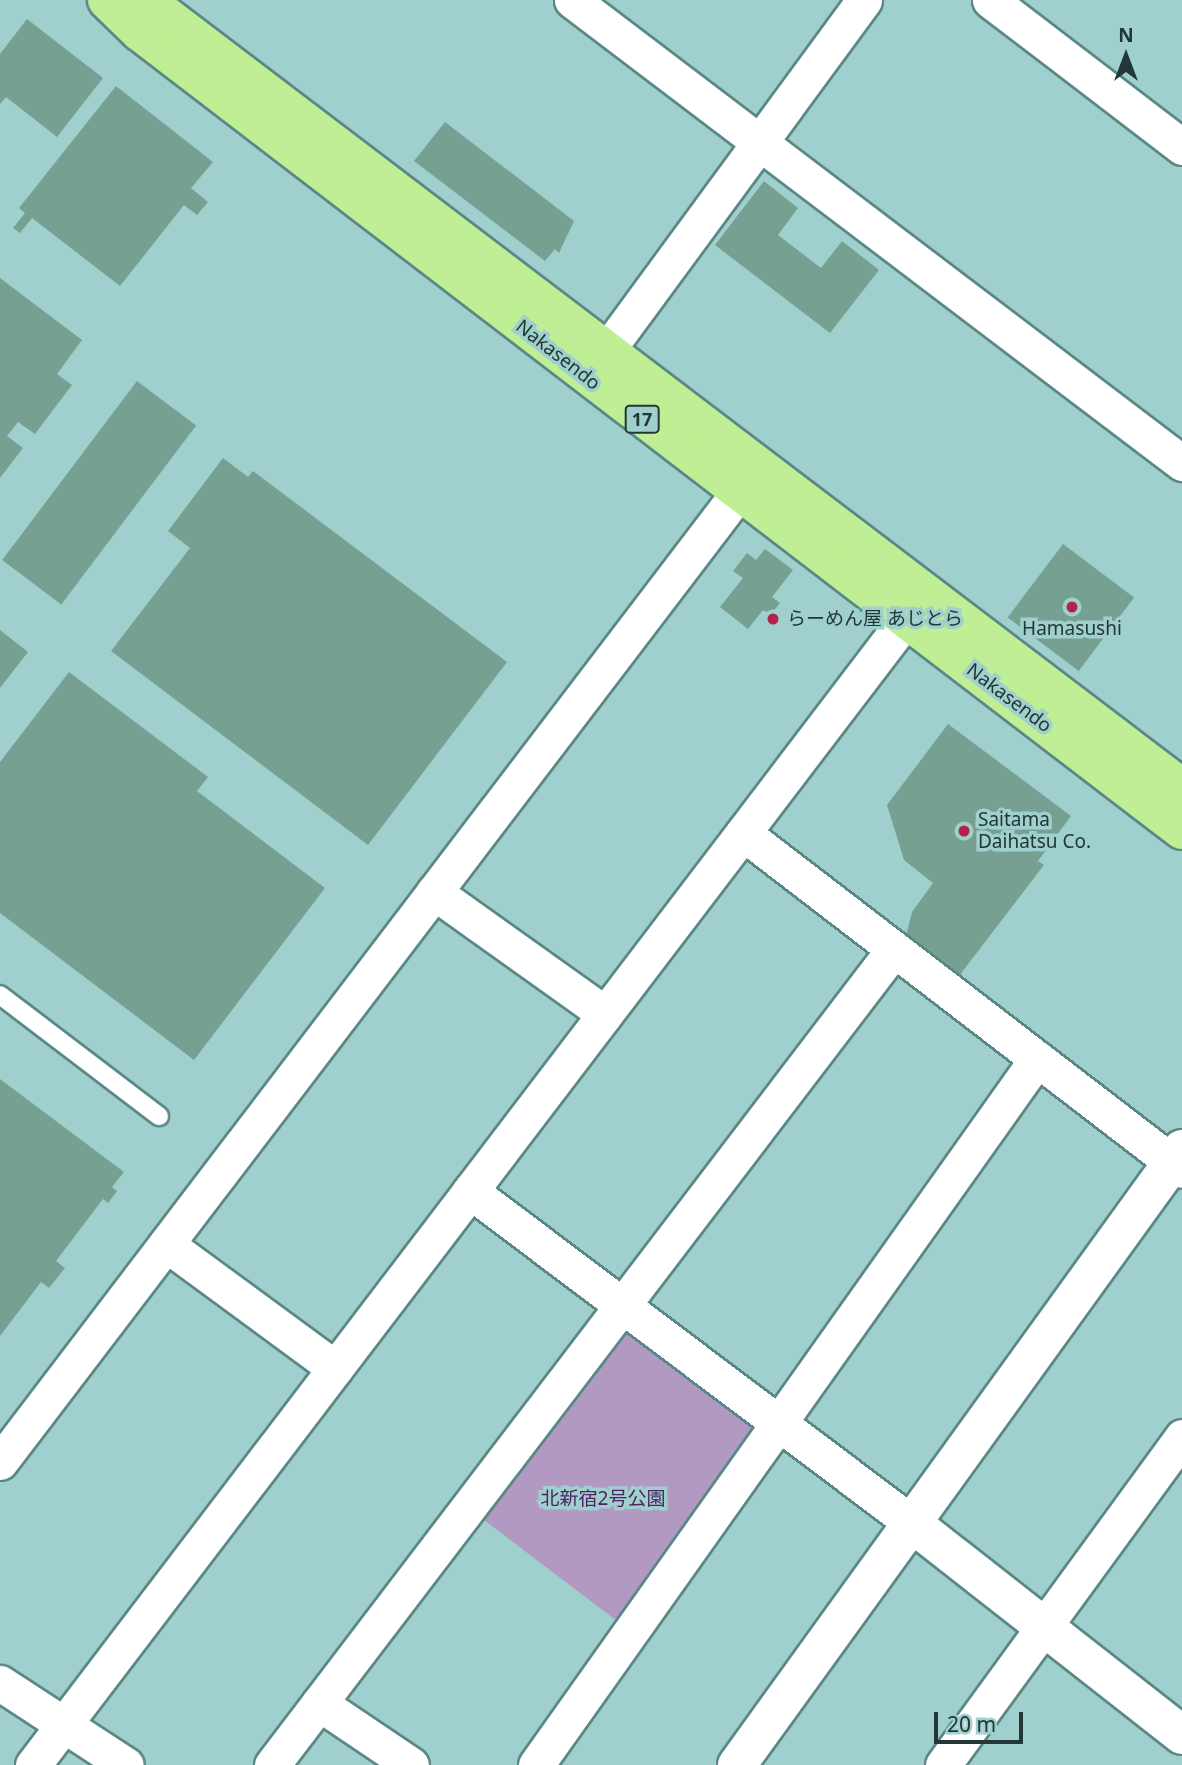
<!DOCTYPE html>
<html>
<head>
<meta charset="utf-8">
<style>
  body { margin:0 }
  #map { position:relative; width:1182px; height:1765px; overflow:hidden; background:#9fd0cd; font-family:"Noto Sans","Noto Sans JP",sans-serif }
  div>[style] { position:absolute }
  .green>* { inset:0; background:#b199c1 }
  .building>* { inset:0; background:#76a192; transform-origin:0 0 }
  .roads { filter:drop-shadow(2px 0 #5a8886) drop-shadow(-2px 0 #5a8886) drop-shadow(0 2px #5a8886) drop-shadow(0 -2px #5a8886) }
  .service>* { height:18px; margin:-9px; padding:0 9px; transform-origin:9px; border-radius:9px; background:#fff }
  .minor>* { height:35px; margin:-17.5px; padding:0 17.5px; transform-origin:17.5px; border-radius:17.5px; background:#fff }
  .tertiary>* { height:38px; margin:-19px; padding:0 19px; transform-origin:19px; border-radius:19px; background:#fff }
  .trunk>* { height:38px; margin:-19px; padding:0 19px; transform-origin:19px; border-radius:19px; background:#bfee94 }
  .dots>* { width:19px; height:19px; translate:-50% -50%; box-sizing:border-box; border:4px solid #9fd0cd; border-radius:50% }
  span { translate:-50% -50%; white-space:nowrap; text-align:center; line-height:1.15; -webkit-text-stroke:7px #9fd0cd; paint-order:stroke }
  .shield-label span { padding:2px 5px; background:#9fd0cd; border:2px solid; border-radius:5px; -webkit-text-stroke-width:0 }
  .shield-label { font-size:18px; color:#233736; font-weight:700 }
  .street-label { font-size:19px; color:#233736 }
  .poi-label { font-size:19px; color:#233736 }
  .left { translate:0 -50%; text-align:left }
  .park-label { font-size:19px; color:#4f2268 }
  .north { position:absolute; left:1091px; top:21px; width:70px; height:70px; -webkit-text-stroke:5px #9fd0cd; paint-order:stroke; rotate:0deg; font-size:19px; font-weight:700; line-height:28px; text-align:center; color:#233736 }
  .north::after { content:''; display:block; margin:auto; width:24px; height:32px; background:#233736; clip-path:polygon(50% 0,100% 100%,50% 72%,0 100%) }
  .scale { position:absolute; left:934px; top:1712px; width:89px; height:32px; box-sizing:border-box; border:4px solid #233736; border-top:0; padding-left:9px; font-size:21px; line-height:24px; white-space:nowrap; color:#233736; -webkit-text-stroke:5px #9fd0cd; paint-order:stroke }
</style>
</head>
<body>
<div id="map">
  <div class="green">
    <i style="clip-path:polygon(632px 1331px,754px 1424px,756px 1436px,621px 1624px,480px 1517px,618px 1333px)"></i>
  </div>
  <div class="building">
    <i style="clip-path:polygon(27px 19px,103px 78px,57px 137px,6px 97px,0 104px,0 54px)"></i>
    <i style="clip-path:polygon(116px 86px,213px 162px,191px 188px,208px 202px,197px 215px,184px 205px,120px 286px,32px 218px,20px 233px,13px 228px,25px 213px,19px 208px)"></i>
    <i style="clip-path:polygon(445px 122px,574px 221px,559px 253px,555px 249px,545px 261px,414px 161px)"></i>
    <i style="clip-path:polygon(764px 181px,798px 208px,778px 235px,821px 268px,842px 241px,879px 270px,830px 333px,715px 245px)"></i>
    <i style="clip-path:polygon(0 278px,82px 340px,57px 374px,72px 385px,35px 434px,18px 422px,7px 436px,23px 448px,0 478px)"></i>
    <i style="left:137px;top:381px;width:74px;height:224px;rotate:37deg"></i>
    <i style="clip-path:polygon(223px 458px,248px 477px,253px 471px,507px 662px,368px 845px,111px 651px,190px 548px,168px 531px)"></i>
    <i style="left:1063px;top:544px;width:89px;height:92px;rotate:37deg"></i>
    <i style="clip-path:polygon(765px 549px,793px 570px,772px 597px,780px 603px,770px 615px,763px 610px,748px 629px,720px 607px,743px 578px,733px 571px,747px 553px,756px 560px)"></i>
    <i style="clip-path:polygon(0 630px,28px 652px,0 688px)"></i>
    <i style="clip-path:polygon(69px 672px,208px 777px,197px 791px,325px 888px,194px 1060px,0 913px,0 762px)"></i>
    <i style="clip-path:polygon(948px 724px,1071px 816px,1038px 861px,1044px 865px,959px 976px,906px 936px,912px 912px,933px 883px,904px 860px,887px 805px)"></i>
    <i style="clip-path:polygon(0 1079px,124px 1172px,112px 1187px,117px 1191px,108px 1203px,103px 1199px,56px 1261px,65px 1268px,49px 1288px,41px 1282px,0 1336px)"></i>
  </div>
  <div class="roads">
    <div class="service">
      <i style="left:0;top:995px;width:200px;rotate:37.3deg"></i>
    </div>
    <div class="minor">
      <i style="left:572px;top:0;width:766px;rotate:37.2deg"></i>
      <i style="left:990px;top:0;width:242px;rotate:37.4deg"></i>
      <i style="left:591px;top:372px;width:461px;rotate:-53.7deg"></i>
      <i style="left:743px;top:833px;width:553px;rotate:37.51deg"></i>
      <i style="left:434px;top:892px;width:210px;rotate:35.5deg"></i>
      <i style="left:470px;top:1191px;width:554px;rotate:36.93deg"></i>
      <i style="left:166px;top:1244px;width:210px;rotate:36.3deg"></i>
      <i style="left:0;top:1462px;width:1219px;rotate:-52.7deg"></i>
      <i style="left:0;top:1683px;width:150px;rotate:33.1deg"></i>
      <i style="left:319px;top:1703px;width:111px;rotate:34deg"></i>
      <i style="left:33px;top:1765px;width:1441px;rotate:-52.7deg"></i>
      <i style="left:272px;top:1765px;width:1026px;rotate:-52.68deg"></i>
      <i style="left:536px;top:1765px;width:866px;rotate:-54.64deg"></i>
      <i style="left:943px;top:1765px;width:406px;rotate:-53.9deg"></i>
    </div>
    <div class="tertiary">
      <i style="left:913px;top:1524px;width:342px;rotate:38.1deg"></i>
      <i style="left:737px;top:1765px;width:760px;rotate:-54.16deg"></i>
    </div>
    <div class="trunk">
      <i style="left:107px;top:0;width:46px;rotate:44.1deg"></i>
      <i style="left:140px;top:32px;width:1312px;rotate:37.45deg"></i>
      <i style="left:145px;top:0;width:1302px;rotate:37.23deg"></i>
    </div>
  </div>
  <div class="dots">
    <i style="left:1072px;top:607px;background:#b3224a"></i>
    <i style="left:773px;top:619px;background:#b3224a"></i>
    <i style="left:964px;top:831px;background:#b3224a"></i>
  </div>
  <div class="shield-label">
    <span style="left:642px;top:419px">17</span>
  </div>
  <div class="street-label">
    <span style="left:558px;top:355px;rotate:38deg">Nakasendo</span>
    <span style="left:1009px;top:698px;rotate:37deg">Nakasendo</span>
  </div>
  <div class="poi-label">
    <span class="left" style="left:787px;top:619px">らーめん屋 あじとら</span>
    <span style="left:1072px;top:629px">Hamasushi</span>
    <span class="left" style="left:978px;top:831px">Saitama<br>Daihatsu Co.</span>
  </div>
  <div class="park-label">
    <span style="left:603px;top:1499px">北新宿2号公園</span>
  </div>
  <div class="north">N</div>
  <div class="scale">20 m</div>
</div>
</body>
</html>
